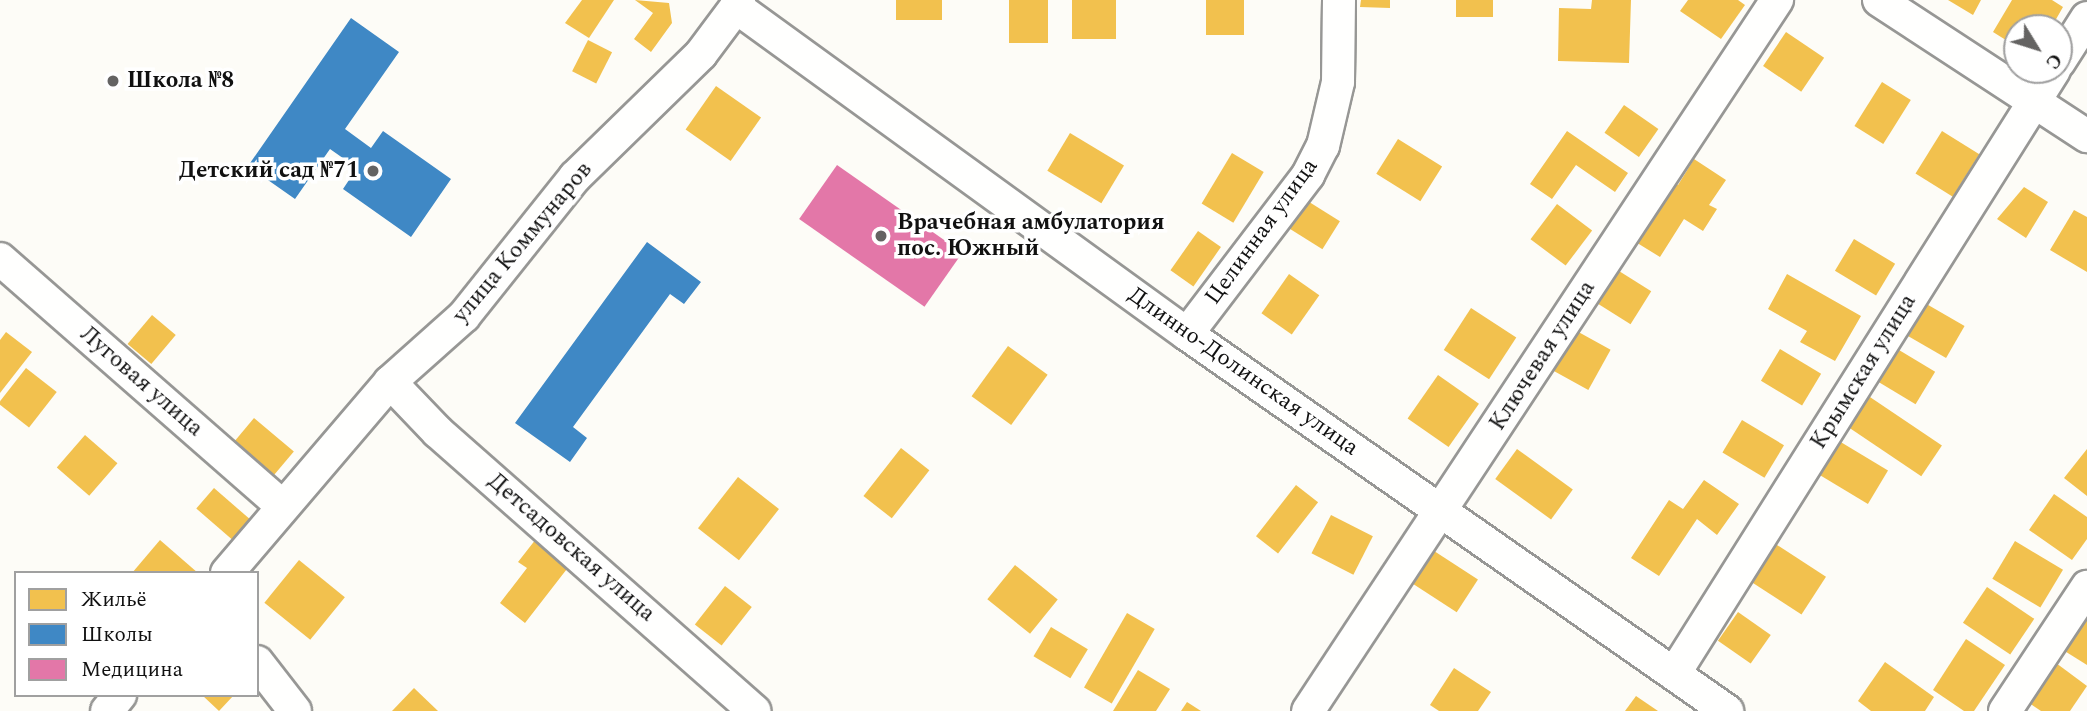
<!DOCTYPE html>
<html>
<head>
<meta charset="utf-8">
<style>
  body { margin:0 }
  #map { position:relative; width:2087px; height:711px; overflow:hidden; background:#fdfcf7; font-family:Spectral,serif }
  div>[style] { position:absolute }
  .homes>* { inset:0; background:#f2c14e; transform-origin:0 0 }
  .schools>* { inset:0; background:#3f88c5 }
  .health>* { inset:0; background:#e377a8; transform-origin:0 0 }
  .roads { filter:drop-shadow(2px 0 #979795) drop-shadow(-2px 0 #979795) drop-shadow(0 2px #979795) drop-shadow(0 -2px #979795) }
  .minor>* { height:32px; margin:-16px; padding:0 16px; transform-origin:16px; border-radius:16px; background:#fffffe }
  .dots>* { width:19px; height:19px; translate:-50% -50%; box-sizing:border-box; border:4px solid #fff; border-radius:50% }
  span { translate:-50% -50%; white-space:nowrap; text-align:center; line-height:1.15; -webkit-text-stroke:7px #fff; paint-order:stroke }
  .poi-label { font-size:23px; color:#111; font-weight:700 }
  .left { translate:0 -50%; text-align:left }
  .right { translate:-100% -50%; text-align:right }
  .street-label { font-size:23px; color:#111 }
  .legend { position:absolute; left:14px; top:571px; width:245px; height:126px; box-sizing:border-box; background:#fff; border:2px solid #a0a0a0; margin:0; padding:9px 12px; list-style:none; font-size:21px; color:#111 }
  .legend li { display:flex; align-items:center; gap:14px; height:35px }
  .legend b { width:35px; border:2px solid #a0a0a0 }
  .north { position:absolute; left:2003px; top:14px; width:70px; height:70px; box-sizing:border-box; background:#fff; border:2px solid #a0a0a0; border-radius:50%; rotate:128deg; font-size:19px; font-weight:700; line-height:28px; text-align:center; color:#111 }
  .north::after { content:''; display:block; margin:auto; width:24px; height:32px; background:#646362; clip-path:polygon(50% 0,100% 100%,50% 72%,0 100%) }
</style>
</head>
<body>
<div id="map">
  <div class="homes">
    <i style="clip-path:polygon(582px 0,614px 0,589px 38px,565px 23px)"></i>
    <i style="clip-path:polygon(635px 0,669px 3px,672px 23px,651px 52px,634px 39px,653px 13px)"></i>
    <i style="left:896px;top:0;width:46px;height:20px"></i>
    <i style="left:1009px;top:0;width:39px;height:43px"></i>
    <i style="left:1072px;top:0;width:44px;height:39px"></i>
    <i style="left:1206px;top:0;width:38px;height:35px"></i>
    <i style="clip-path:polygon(1361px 0,1390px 0,1390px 8px,1360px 7px)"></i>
    <i style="left:1456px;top:0;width:37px;height:17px"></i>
    <i style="clip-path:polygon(1592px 0,1631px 0,1629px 63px,1558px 61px,1559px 8px,1591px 9px)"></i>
    <i style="clip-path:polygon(1688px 0,1738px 0,1745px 5px,1721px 39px,1680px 11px)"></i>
    <i style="clip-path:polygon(1948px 0,1981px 0,1973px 15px)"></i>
    <i style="clip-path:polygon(2012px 0,2052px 0,2063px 7px,2051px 28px,2017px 28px,2017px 47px,1993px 32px)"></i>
    <i style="left:1786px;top:32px;width:46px;height:41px;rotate:34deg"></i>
    <i style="left:588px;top:40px;width:27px;height:35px;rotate:27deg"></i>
    <i style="left:1882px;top:82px;width:34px;height:52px;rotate:32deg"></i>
    <i style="left:716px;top:86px;width:55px;height:53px;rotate:35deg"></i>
    <i style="left:1624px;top:105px;width:42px;height:34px;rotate:35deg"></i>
    <i style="clip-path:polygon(1567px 131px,1628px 173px,1615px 192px,1576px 165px,1552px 199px,1530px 184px)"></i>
    <i style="left:1942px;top:131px;width:44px;height:50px;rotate:32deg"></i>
    <i style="left:1070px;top:133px;width:63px;height:44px;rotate:31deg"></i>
    <i style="left:1398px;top:139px;width:52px;height:41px;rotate:32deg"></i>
    <i style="left:1232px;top:153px;width:37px;height:59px;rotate:31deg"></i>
    <i style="clip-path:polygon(1694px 159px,1726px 180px,1709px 205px,1717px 209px,1703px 231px,1684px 219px,1660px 257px,1634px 241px,1671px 183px,1678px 185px)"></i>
    <i style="clip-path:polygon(2024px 187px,2048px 202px,2026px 238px,1997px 219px)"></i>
    <i style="left:1306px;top:200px;width:40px;height:33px;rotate:32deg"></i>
    <i style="left:1557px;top:204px;width:44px;height:44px;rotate:37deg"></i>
    <i style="clip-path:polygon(2074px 210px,2087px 217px,2087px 272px,2050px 250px)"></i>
    <i style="left:1198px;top:231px;width:28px;height:48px;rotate:35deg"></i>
    <i style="left:1854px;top:239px;width:48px;height:37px;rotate:31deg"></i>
    <i style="left:1619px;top:271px;width:38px;height:39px;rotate:32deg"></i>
    <i style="left:1289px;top:274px;width:37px;height:48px;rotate:35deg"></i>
    <i style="clip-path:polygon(1787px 274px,1861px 316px,1835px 361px,1800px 342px,1807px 331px,1768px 309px)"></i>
    <i style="left:1923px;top:302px;width:48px;height:37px;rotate:30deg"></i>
    <i style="left:1471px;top:308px;width:54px;height:50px;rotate:33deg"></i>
    <i style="left:152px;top:315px;width:31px;height:38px;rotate:40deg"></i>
    <i style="left:1573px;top:329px;width:43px;height:46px;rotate:29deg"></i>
    <i style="clip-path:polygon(6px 332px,32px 352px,0 393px,0 340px)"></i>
    <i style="left:1008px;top:346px;width:49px;height:62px;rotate:36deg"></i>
    <i style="left:1894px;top:347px;width:48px;height:38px;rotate:31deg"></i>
    <i style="left:1780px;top:349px;width:48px;height:37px;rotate:31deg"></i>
    <i style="left:26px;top:368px;width:39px;height:45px;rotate:38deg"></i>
    <i style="left:1438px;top:375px;width:50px;height:53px;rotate:35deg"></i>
    <i style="left:1864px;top:393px;width:94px;height:37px;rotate:34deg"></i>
    <i style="left:254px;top:418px;width:52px;height:39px;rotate:40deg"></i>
    <i style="left:1742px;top:420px;width:49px;height:38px;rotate:31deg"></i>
    <i style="left:85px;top:435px;width:43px;height:43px;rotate:41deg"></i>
    <i style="left:1834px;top:438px;width:63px;height:39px;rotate:31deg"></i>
    <i style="left:901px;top:448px;width:36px;height:61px;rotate:38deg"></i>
    <i style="left:1517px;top:449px;width:69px;height:37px;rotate:36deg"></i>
    <i style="clip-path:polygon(2087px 449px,2087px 496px,2064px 478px)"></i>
    <i style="left:738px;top:477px;width:52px;height:65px;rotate:38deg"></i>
    <i style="clip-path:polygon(1704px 480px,1739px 504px,1717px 535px,1697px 519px,1659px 576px,1631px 558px,1669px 500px,1683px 509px)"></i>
    <i style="left:1296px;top:485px;width:28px;height:65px;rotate:38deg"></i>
    <i style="left:214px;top:488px;width:52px;height:27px;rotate:41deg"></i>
    <i style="clip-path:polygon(2054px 494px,2087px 517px,2087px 539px,2072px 560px,2029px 530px)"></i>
    <i style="left:1331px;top:515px;width:47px;height:43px;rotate:27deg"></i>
    <i style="clip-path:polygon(536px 539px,570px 565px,525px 623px,500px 603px,527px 568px,518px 562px)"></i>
    <i style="clip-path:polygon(160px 540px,198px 573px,132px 573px)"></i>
    <i style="left:2015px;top:541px;width:56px;height:44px;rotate:31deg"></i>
    <i style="left:1774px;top:543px;width:62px;height:45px;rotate:33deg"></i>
    <i style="left:1431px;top:549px;width:56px;height:39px;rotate:33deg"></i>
    <i style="left:299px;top:560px;width:59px;height:55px;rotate:39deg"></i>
    <i style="left:1015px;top:565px;width:55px;height:44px;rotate:39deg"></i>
    <i style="left:725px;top:586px;width:34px;height:49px;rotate:38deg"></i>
    <i style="left:1987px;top:587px;width:57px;height:43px;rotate:34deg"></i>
    <i style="clip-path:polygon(2087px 610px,2087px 665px,2063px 650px)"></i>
    <i style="left:1738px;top:612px;width:40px;height:35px;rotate:35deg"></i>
    <i style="left:1127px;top:613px;width:32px;height:86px;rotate:30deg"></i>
    <i style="left:1051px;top:627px;width:43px;height:34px;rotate:31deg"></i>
    <i style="clip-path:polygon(1966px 639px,2005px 665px,1974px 711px,1964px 711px,1933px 690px)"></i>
    <i style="clip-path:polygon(1885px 662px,1934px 697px,1925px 711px,1871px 711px,1858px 701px)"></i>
    <i style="clip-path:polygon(2056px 663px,2087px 686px,2070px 711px,2041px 711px,2029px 703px)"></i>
    <i style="clip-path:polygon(1454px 668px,1491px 692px,1478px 711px,1439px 711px,1430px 705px)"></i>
    <i style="clip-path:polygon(1138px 670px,1170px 689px,1156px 711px,1113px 711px)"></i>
    <i style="clip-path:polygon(414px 688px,438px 711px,392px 711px)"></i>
    <i style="clip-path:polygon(202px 695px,234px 695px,219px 711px)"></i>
    <i style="clip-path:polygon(1636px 696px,1658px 711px,1625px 711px)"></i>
    <i style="clip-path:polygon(1187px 702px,1201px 711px,1181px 711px)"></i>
  </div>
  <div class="schools">
    <i style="clip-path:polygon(351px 18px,399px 52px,345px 129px,371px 148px,383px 131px,451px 179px,411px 237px,343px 189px,357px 168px,330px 149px,295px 199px,248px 166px)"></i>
    <i style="clip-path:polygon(647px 242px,701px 282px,684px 304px,670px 294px,573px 427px,587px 438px,570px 462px,515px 423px)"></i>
  </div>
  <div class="health">
    <i style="left:837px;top:165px;width:153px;height:66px;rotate:35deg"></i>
  </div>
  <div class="roads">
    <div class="minor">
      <i style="left:739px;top:0;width:8px;rotate:113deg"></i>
      <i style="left:736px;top:7px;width:557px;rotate:35.94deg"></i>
      <i style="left:1187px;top:334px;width:659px;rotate:34.92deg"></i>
      <i style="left:1879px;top:0;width:249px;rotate:33.2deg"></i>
      <i style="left:2059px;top:62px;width:52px;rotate:-57.5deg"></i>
      <i style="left:0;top:259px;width:375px;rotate:41.2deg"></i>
      <i style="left:1187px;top:334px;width:200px;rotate:-52.7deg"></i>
      <i style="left:1308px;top:175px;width:33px;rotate:-63deg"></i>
      <i style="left:1323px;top:146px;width:66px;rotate:-76.8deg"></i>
      <i style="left:1338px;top:82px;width:82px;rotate:-89.3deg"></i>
      <i style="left:390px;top:382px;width:69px;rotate:46.2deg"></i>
      <i style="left:438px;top:432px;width:422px;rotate:41.4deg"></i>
      <i style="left:227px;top:573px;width:251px;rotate:-49.5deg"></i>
      <i style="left:390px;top:382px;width:99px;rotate:-41.7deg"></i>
      <i style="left:464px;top:316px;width:178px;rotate:-51.4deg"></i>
      <i style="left:575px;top:177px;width:176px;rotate:-44.3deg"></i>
      <i style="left:701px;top:54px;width:59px;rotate:-53.3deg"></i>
      <i style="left:257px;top:662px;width:62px;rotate:52.2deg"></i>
      <i style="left:1674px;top:674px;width:714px;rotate:-57.82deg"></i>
      <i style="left:107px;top:711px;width:21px;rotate:-51deg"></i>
      <i style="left:1308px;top:711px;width:852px;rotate:-56.59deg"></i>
      <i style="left:2005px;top:711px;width:149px;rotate:-56.5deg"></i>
    </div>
  </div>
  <div class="dots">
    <i style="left:113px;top:81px;background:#646362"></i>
    <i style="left:373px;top:171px;background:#646362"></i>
    <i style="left:881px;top:236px;background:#646362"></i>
  </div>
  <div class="poi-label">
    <span class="left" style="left:127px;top:81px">Школа №8</span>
    <span class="right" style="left:359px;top:171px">Детский сад №71</span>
    <span class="left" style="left:897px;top:236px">Врачебная амбулатория<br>пос. Южный</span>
  </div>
  <div class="street-label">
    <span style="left:1262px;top:232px;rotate:-54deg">Целинная улица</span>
    <span style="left:523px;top:243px;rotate:-50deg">улица Коммунаров</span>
    <span style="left:1543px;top:356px;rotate:-57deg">Ключевая улица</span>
    <span style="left:1243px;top:372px;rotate:35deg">Длинно-Долинская улица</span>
    <span style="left:1864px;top:372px;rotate:-58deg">Крымская улица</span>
    <span style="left:141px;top:382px;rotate:41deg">Луговая улица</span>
    <span style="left:571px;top:548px;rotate:41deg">Детсадовская улица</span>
  </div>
  <ul class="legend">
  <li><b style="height:19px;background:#f2c14e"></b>Жильё</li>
  <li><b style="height:19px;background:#3f88c5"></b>Школы</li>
  <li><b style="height:19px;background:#e377a8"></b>Медицина</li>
  </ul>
  <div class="north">С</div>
</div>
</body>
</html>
